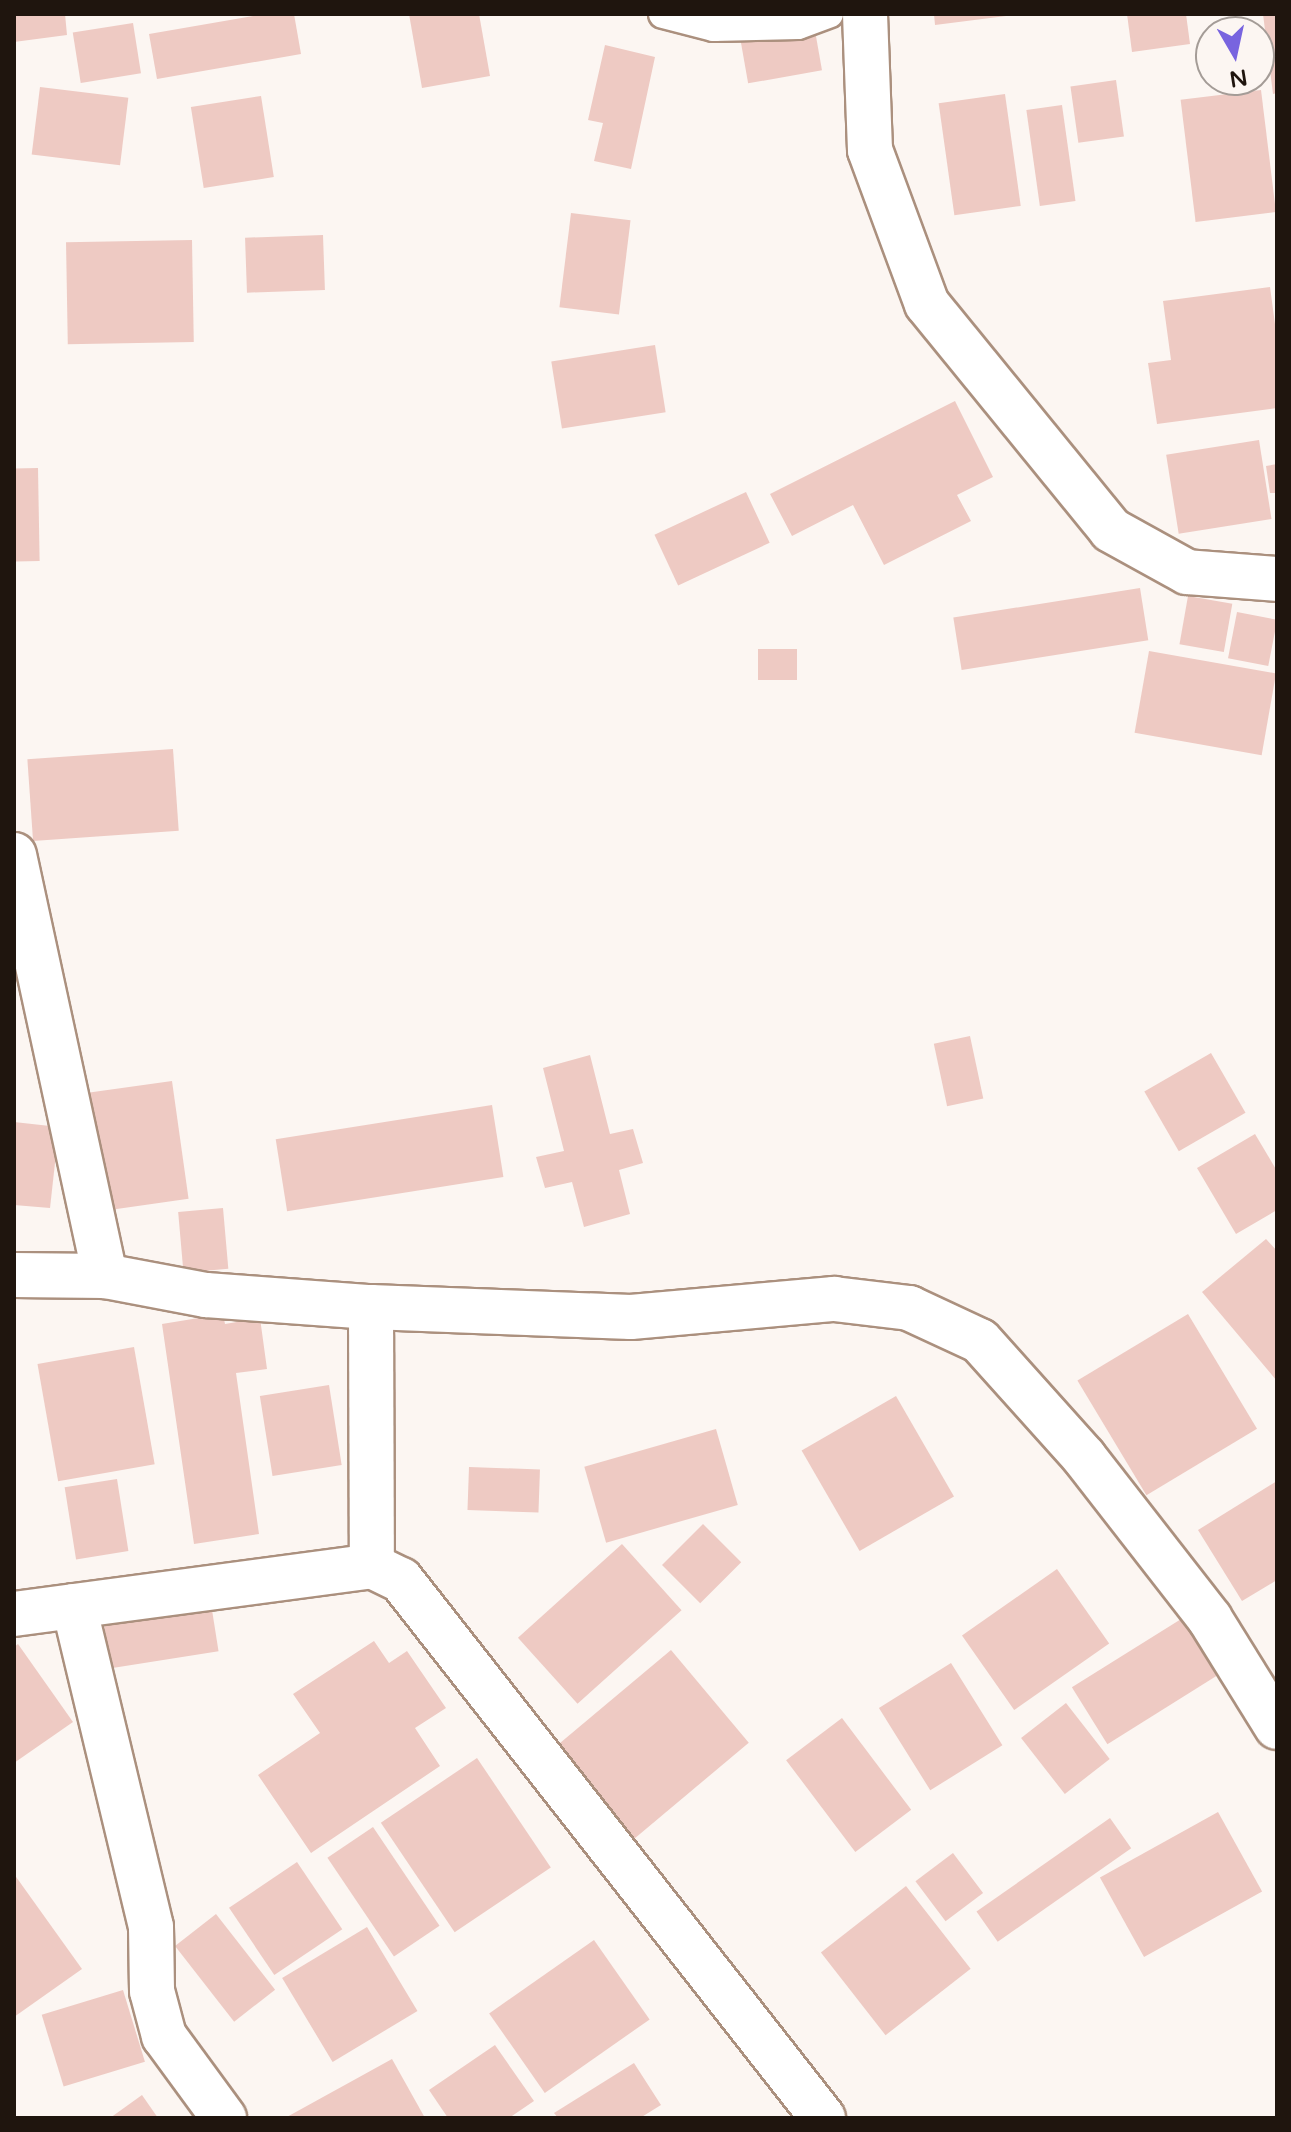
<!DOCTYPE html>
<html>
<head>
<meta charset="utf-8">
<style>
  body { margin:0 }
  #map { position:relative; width:1291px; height:2132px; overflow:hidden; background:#fcf6f2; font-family:"Varela Round",sans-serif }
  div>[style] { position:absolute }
  .building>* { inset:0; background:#eecac3; transform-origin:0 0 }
  .roads { filter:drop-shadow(2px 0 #ab907e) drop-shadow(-2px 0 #ab907e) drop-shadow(0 2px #ab907e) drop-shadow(0 -2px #ab907e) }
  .lane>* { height:28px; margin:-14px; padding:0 14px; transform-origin:14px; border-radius:14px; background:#fff }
  .street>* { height:44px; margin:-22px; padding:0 22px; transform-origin:22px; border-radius:22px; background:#fff }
  .secondary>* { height:44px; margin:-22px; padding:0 22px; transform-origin:22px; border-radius:22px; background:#fff }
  span { translate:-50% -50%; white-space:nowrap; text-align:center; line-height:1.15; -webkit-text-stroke:7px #fcf6f2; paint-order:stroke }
  .frame { position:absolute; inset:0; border:16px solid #1f150e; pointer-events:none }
  .north { position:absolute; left:1195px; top:16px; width:80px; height:80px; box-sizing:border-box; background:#fcf6f2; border:2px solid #a49c97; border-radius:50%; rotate:171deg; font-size:22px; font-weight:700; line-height:32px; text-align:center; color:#1f150e }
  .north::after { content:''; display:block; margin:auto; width:28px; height:36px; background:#7864df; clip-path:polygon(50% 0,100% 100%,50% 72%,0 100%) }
</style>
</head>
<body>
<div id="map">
  <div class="building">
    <i style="clip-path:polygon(14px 14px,65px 14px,67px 35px,14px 42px)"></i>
    <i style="clip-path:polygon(265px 14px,294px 14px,301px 54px,157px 79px,149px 34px)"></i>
    <i style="clip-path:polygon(409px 14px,479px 14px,490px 76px,422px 88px)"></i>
    <i style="clip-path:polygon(934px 14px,1006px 14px,1006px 16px,935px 25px)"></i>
    <i style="clip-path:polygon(1127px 14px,1186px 14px,1190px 44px,1132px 52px)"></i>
    <i style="clip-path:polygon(1263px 14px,1277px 14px,1277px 93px,1273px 94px)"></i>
    <i style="left:133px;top:23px;width:51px;height:61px;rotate:81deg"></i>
    <i style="left:814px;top:25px;width:46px;height:75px;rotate:80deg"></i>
    <i style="clip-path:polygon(605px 45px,655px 57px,631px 169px,594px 161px,603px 123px,588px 120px)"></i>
    <i style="left:1116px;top:80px;width:57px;height:46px;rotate:82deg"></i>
    <i style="left:40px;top:87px;width:89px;height:68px;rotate:7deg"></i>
    <i style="left:1261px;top:90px;width:123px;height:81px;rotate:83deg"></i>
    <i style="left:1005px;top:94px;width:113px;height:67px;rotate:82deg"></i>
    <i style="left:261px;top:96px;width:82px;height:71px;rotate:81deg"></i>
    <i style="left:1062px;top:105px;width:97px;height:36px;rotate:82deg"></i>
    <i style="left:571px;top:213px;width:60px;height:95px;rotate:7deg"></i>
    <i style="left:323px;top:235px;width:55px;height:78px;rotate:88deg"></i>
    <i style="left:192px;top:240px;width:102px;height:126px;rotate:89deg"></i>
    <i style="clip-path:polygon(1270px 287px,1277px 339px,1277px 408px,1157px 424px,1148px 363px,1171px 360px,1163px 301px)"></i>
    <i style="left:655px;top:345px;width:68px;height:105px;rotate:81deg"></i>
    <i style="clip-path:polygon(955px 401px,993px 477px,957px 495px,971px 521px,884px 565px,853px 505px,792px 536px,770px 494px)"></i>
    <i style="left:1259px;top:440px;width:80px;height:94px;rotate:81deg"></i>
    <i style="clip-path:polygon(1277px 464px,1277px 493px,1270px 493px,1266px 466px)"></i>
    <i style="left:38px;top:468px;width:93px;height:24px;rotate:89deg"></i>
    <i style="left:746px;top:492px;width:56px;height:101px;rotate:65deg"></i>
    <i style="left:1140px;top:588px;width:53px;height:189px;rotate:81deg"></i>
    <i style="left:1188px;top:596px;width:45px;height:49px;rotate:10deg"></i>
    <i style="left:1237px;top:612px;width:41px;height:47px;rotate:11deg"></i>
    <i style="left:758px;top:649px;width:39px;height:31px"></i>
    <i style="left:1149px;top:651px;width:129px;height:83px;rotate:10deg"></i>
    <i style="left:173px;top:749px;width:82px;height:146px;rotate:86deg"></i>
    <i style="left:970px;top:1036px;width:64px;height:37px;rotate:78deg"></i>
    <i style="left:1211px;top:1053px;width:69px;height:77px;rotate:60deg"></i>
    <i style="clip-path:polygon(590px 1055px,610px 1134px,633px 1129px,643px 1163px,619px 1170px,630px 1214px,584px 1227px,572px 1182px,545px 1188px,536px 1157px,564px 1151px,543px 1068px)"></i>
    <i style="left:172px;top:1081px;width:119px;height:85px;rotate:82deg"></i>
    <i style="left:492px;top:1105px;width:73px;height:219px;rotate:81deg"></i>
    <i style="clip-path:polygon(14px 1122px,59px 1127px,50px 1208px,14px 1205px)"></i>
    <i style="clip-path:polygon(1255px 1134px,1277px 1171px,1277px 1210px,1236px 1234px,1197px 1168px)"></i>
    <i style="left:223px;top:1208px;width:61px;height:45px;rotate:85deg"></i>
    <i style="clip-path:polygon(1266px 1239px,1277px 1251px,1277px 1381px,1202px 1292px)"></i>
    <i style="clip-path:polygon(223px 1314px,225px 1324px,260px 1318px,267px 1369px,236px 1373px,259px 1534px,194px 1544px,162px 1324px)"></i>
    <i style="left:1188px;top:1314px;width:134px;height:129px;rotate:59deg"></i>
    <i style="left:134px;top:1347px;width:119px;height:98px;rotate:80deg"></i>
    <i style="left:329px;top:1385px;width:81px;height:70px;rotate:81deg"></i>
    <i style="left:896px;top:1396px;width:116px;height:109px;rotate:60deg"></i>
    <i style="left:716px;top:1429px;width:79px;height:137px;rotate:74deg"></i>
    <i style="left:469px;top:1467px;width:71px;height:43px;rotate:2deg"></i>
    <i style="left:117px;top:1479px;width:73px;height:53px;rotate:81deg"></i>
    <i style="clip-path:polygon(1277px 1481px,1277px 1580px,1242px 1601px,1198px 1530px)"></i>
    <i style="left:703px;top:1524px;width:54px;height:58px;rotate:45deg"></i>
    <i style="left:622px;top:1544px;width:89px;height:140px;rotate:48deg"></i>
    <i style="left:1057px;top:1569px;width:91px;height:116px;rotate:55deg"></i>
    <i style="left:209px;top:1591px;width:61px;height:109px;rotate:81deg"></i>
    <i style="left:1194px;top:1611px;width:67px;height:144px;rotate:58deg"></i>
    <i style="clip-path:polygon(374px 1641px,389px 1663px,407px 1651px,446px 1708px,415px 1728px,440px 1766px,311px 1853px,258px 1775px,320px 1733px,293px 1694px)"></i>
    <i style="clip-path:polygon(18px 1644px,73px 1722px,14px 1763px,14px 1647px)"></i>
    <i style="left:671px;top:1650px;width:121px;height:153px;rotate:50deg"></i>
    <i style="left:951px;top:1663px;width:97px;height:85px;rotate:58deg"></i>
    <i style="left:1066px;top:1703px;width:71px;height:57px;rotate:52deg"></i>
    <i style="left:842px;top:1718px;width:115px;height:70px;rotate:53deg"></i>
    <i style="left:477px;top:1758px;width:132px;height:116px;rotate:56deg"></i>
    <i style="left:1218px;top:1812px;width:91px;height:135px;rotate:61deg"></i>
    <i style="left:1110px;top:1818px;width:37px;height:163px;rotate:55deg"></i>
    <i style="left:373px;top:1827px;width:119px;height:55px;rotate:56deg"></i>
    <i style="left:953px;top:1853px;width:50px;height:47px;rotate:53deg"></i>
    <i style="left:297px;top:1862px;width:81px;height:82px;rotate:56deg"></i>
    <i style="clip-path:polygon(14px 1874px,82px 1969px,14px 2017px)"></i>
    <i style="left:906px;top:1886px;width:105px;height:108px;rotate:52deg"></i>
    <i style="left:216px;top:1914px;width:96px;height:52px;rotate:52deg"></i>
    <i style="left:367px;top:1927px;width:98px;height:99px;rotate:59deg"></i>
    <i style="left:594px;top:1940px;width:97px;height:128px;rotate:55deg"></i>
    <i style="left:123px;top:1990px;width:75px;height:85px;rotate:73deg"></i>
    <i style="clip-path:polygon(495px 2045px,534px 2101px,509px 2118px,448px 2118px,429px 2090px)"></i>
    <i style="clip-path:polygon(392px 2059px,425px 2118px,285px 2118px)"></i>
    <i style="clip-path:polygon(634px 2063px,661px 2105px,640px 2118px,558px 2118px,554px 2113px)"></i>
    <i style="clip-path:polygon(142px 2095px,158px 2118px,110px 2118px)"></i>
  </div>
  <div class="roads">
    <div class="lane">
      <i style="left:663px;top:14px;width:53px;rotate:14.3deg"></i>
      <i style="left:714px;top:27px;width:84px;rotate:-1.4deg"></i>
      <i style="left:798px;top:25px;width:33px;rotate:-20deg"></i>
    </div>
    <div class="street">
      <i style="left:1187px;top:572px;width:90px;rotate:4.4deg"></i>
      <i style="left:14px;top:855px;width:431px;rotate:77.8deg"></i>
      <i style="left:14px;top:1275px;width:91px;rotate:0.6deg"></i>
      <i style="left:105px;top:1276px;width:103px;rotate:10.7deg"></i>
      <i style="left:206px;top:1295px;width:165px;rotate:4.2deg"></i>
      <i style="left:371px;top:1307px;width:260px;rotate:2.2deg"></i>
      <i style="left:631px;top:1317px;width:204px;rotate:-5.1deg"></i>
      <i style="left:834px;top:1299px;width:76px;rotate:6.8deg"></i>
      <i style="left:909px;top:1308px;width:78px;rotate:24.9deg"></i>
      <i style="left:980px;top:1341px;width:156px;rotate:48.1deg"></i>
      <i style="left:1084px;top:1457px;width:205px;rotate:52.1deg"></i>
      <i style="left:1210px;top:1619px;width:127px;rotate:58.2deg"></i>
      <i style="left:371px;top:1307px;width:259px;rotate:89.8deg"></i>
      <i style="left:74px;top:1606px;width:330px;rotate:76.5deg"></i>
      <i style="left:151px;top:1927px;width:64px;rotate:89.1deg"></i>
      <i style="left:152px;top:1991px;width:47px;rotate:75.1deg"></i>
      <i style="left:164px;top:2036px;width:102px;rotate:53.8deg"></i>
      <i style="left:14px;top:1614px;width:361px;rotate:-7.6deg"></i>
      <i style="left:372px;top:1566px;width:32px;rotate:26deg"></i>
      <i style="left:401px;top:1580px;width:684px;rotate:51.89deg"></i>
    </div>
    <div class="secondary">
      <i style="left:865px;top:14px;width:136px;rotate:87.9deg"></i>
      <i style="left:870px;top:150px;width:164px;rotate:69.7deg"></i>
      <i style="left:927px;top:304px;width:291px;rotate:50.8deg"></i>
      <i style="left:1111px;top:530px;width:87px;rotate:28.9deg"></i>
    </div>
  </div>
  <div class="frame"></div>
  <div class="north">N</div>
</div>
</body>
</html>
